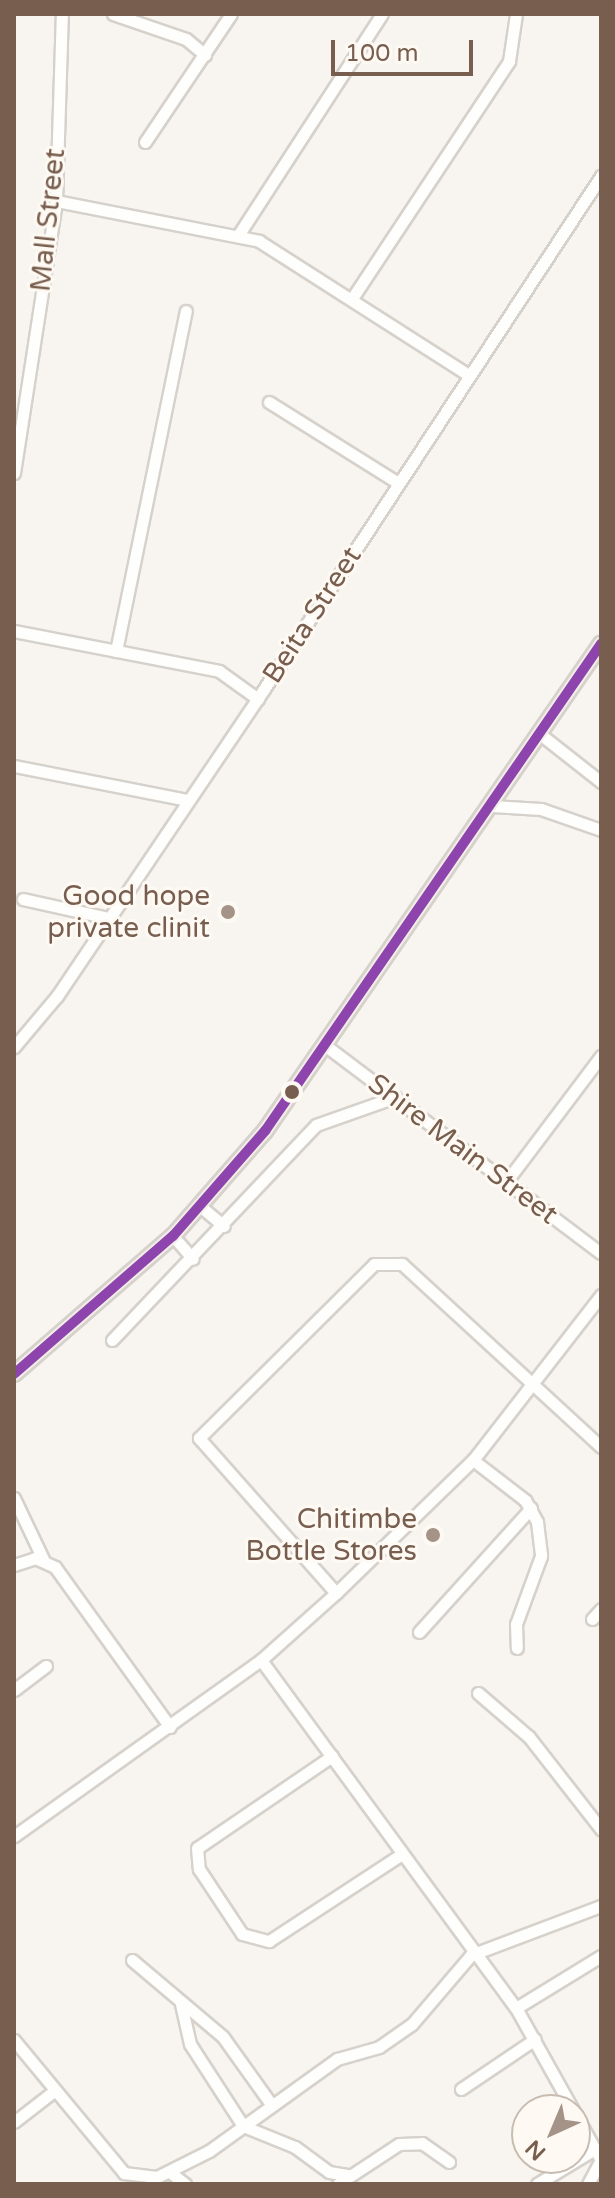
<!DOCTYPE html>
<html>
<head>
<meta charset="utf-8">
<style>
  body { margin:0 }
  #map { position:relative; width:615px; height:2198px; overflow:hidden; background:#f8f5f0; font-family:"Varela Round",sans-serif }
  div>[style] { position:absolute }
  .roads { filter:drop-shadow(2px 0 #d6d1cb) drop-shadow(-2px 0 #d6d1cb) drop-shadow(0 2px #d6d1cb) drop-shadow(0 -2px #d6d1cb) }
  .minor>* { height:11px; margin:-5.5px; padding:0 5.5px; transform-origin:5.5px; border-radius:5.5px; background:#fefefd }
  .major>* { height:14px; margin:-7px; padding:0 7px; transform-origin:7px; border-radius:7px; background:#f3efe8 }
  .bus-1>* { height:10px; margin:-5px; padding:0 5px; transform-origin:5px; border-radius:5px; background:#8e44ad }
  .dots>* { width:22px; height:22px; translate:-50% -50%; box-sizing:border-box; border:4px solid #fefaf3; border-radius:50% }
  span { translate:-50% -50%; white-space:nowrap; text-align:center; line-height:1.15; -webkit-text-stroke:6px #fefaf3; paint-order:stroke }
  .street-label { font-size:28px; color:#785e4f }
  .poi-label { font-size:28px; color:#785e4f }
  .right { translate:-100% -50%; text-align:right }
  .frame { position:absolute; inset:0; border:16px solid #785e4f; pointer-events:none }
  .north { position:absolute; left:511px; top:2094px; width:80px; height:80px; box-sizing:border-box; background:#fefaf3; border:2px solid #c8bcb1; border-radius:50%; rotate:224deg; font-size:22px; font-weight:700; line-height:32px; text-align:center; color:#785e4f }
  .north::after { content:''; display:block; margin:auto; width:28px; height:36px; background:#a59387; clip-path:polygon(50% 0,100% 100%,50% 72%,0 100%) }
  .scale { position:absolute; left:331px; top:40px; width:142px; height:36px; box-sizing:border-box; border:4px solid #785e4f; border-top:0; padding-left:10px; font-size:24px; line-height:28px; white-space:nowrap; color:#785e4f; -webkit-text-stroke:6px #fefaf3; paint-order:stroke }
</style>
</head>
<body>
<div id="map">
  <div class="roads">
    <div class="minor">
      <i style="left:113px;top:14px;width:77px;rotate:18.9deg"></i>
      <i style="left:186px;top:39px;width:25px;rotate:40deg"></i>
      <i style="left:145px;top:142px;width:154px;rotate:-56.1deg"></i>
      <i style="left:56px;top:201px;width:207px;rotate:11.1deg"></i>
      <i style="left:259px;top:241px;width:250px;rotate:32.6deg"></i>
      <i style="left:239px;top:234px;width:262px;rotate:-57deg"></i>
      <i style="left:353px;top:297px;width:283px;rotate:-56.5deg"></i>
      <i style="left:509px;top:61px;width:48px;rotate:-81.5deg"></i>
      <i style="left:269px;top:402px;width:152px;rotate:32.1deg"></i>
      <i style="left:14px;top:473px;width:275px;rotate:-81.2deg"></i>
      <i style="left:56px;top:201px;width:187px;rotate:-88.2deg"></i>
      <i style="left:14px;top:631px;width:209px;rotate:11deg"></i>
      <i style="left:219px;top:671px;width:48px;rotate:35.7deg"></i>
      <i style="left:116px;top:651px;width:347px;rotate:-78.4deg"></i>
      <i style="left:540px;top:734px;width:78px;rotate:38.2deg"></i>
      <i style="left:14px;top:766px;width:177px;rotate:11.1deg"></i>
      <i style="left:492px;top:806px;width:49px;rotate:3.5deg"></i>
      <i style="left:541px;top:809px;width:64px;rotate:19.3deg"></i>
      <i style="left:23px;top:899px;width:87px;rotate:12.6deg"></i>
      <i style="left:326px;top:1046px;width:344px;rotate:37deg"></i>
      <i style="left:14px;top:1047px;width:67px;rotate:-49.9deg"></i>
      <i style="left:57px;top:996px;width:370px;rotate:-56deg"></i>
      <i style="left:264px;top:689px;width:614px;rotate:-56.7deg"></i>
      <i style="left:506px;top:1182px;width:158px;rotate:-53deg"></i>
      <i style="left:200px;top:1206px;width:31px;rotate:40deg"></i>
      <i style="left:173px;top:1236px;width:30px;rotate:49deg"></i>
      <i style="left:112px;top:1340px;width:296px;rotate:-46.5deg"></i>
      <i style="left:316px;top:1125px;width:84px;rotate:-19.5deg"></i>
      <i style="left:473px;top:1460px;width:66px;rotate:37.6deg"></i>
      <i style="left:525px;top:1500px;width:25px;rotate:61deg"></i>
      <i style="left:537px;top:1522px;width:34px;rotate:83deg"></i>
      <i style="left:541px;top:1556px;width:72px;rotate:110.2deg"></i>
      <i style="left:516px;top:1624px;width:24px;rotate:88deg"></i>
      <i style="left:14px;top:1498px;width:68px;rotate:64.6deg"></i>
      <i style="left:14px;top:1565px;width:22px;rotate:-18deg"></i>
      <i style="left:35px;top:1558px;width:22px;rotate:24deg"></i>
      <i style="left:55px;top:1567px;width:197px;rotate:54.3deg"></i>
      <i style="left:336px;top:1593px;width:207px;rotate:-131.5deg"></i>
      <i style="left:199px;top:1438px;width:247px;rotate:-44.8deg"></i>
      <i style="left:374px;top:1264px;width:28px"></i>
      <i style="left:402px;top:1264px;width:270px;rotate:42.6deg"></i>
      <i style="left:592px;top:1619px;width:13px;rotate:-48deg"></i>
      <i style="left:419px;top:1632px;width:167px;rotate:-47.9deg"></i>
      <i style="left:261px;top:1660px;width:431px;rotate:53.8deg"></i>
      <i style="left:516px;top:2008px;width:174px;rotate:60.8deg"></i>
      <i style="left:14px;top:1690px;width:40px;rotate:-37deg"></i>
      <i style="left:478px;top:1693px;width:67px;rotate:40.8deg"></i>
      <i style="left:529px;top:1737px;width:117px;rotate:52deg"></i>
      <i style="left:332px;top:1756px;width:163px;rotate:145.7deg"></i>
      <i style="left:197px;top:1848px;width:21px;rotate:85deg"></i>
      <i style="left:199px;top:1869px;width:78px;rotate:56.5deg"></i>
      <i style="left:242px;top:1934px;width:28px;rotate:15deg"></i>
      <i style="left:269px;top:1941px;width:159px;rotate:-33.2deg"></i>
      <i style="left:14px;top:1836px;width:303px;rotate:-35.5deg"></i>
      <i style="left:261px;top:1660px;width:101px;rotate:-41.8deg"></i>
      <i style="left:336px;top:1593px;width:191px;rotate:-44.2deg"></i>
      <i style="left:473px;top:1460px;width:209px;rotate:-52.2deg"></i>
      <i style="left:132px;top:1960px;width:119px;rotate:40.2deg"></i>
      <i style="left:223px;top:2037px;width:82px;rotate:54.4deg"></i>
      <i style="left:181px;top:2004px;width:41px;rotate:77.3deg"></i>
      <i style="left:190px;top:2044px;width:98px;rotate:57.1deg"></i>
      <i style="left:243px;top:2126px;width:56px;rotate:22deg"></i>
      <i style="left:295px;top:2147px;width:42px;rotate:36.3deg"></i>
      <i style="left:329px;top:2172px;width:20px;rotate:9deg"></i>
      <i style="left:516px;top:2008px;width:100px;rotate:-31.5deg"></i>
      <i style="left:14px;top:2040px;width:173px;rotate:50.4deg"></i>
      <i style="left:124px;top:2173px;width:33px;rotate:7deg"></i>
      <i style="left:157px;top:2177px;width:58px;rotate:-26.6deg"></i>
      <i style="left:209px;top:2151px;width:158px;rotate:-35.7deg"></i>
      <i style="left:337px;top:2059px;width:44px;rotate:-15.9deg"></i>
      <i style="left:379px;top:2047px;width:40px;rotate:-34.9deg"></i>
      <i style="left:412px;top:2024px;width:91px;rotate:-49.5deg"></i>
      <i style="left:471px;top:1955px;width:139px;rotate:-20.7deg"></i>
      <i style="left:461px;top:2089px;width:89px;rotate:-34deg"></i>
      <i style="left:14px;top:2122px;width:51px;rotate:-37.8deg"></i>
      <i style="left:171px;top:2173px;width:18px;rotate:38deg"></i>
      <i style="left:338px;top:2184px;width:73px;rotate:-33.3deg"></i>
      <i style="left:399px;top:2144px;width:23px;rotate:-2deg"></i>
      <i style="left:422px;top:2143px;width:33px;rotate:35deg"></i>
      <i style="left:537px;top:2184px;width:66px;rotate:-31.3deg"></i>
      <i style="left:588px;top:2184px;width:27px;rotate:-62deg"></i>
    </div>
    <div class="major">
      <i style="left:14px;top:1374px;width:211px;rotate:-41deg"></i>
      <i style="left:173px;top:1236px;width:140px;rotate:-48.8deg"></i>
      <i style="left:265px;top:1131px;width:592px;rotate:-55.4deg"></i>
    </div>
  </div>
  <div class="bus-1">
    <i style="left:14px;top:1374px;width:211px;rotate:-41deg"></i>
    <i style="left:173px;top:1236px;width:140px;rotate:-48.8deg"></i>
    <i style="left:265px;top:1131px;width:592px;rotate:-55.4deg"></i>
  </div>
  <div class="dots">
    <i style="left:228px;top:912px;background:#a59387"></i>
    <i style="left:292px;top:1092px;background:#785e4f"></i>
    <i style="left:433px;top:1535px;background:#a59387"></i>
  </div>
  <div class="street-label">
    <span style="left:48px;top:220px;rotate:-84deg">Mall Street</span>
    <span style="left:312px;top:615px;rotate:-57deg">Beita Street</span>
    <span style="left:463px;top:1149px;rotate:37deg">Shire Main Street</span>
  </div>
  <div class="poi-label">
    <span class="right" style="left:210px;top:912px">Good hope<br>private clinit</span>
    <span class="right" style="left:417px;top:1535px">Chitimbe<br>Bottle Stores</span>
  </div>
  <div class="frame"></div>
  <div class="north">N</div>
  <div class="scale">100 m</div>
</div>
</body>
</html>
